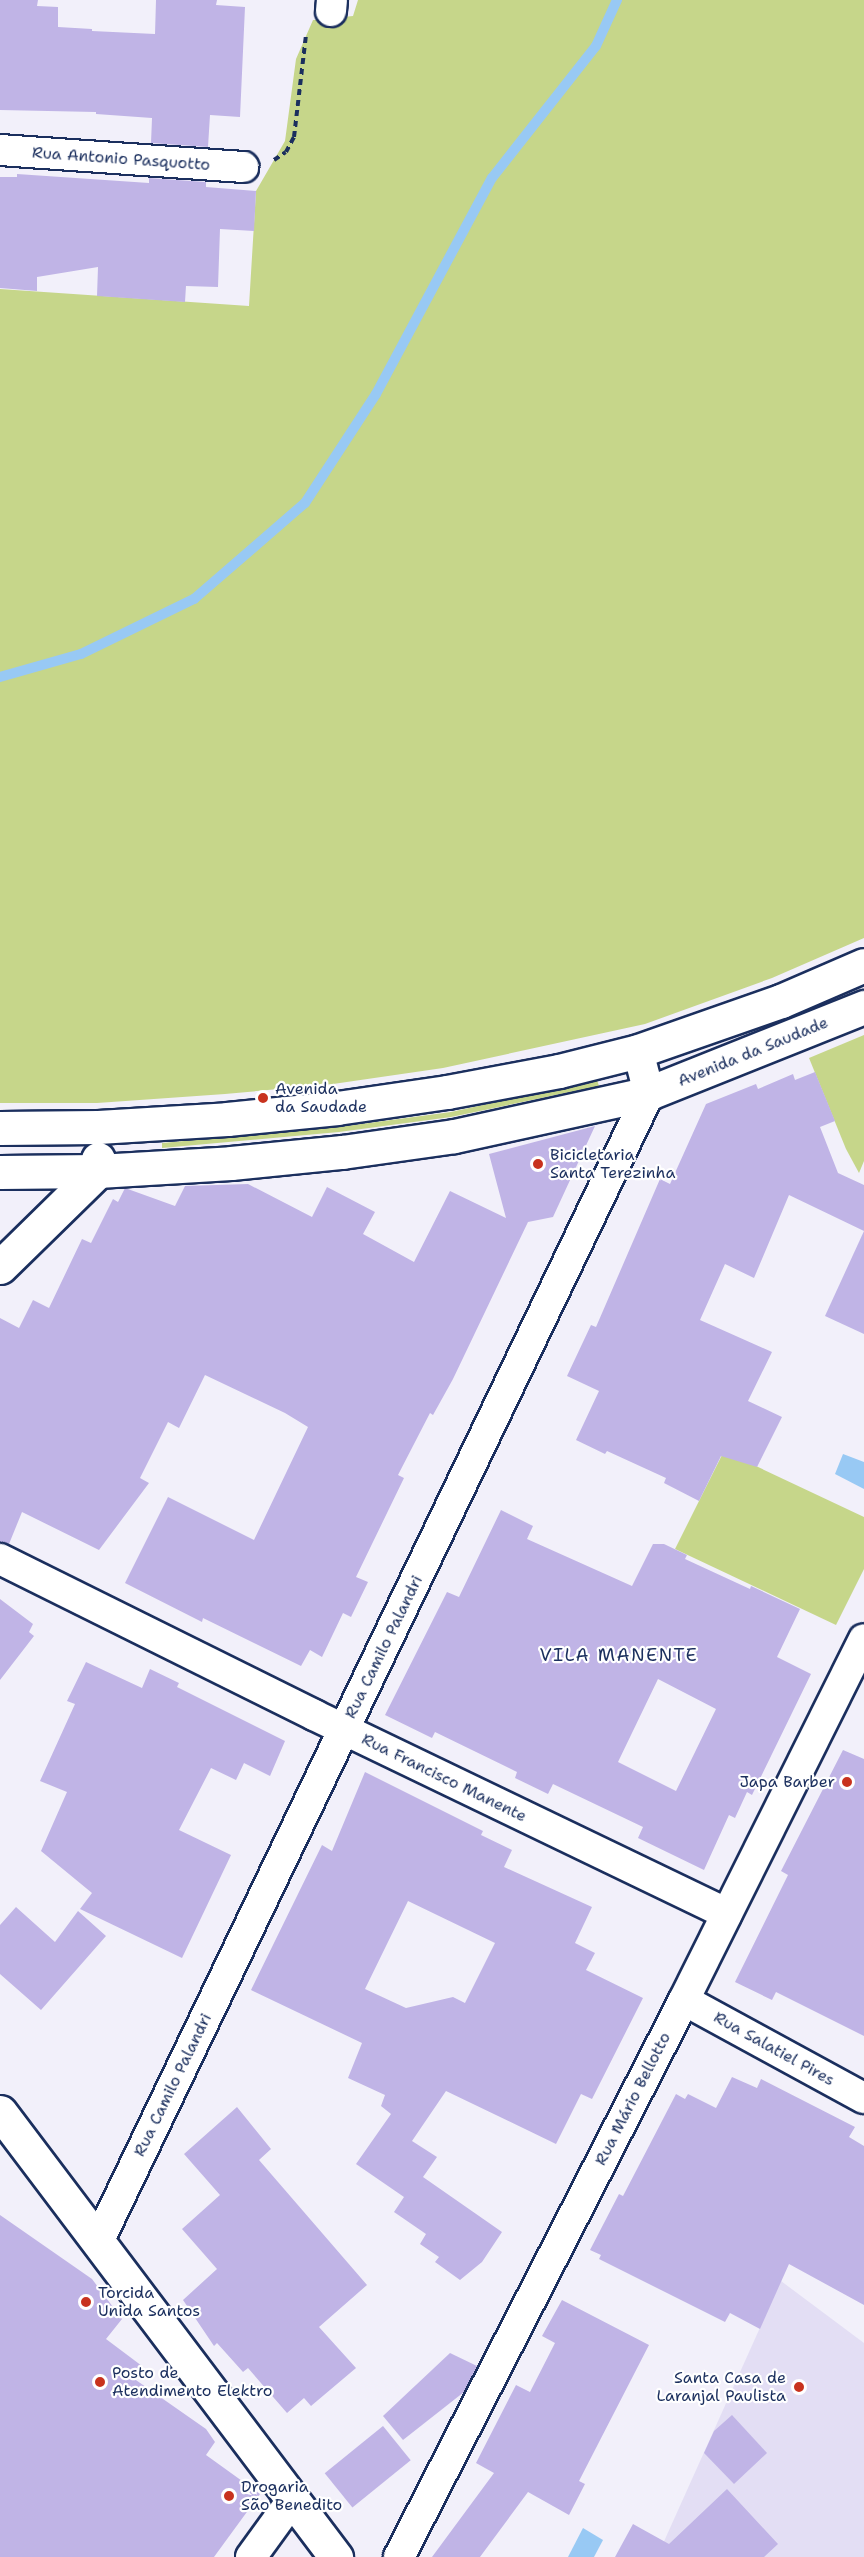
<!DOCTYPE html>
<html>
<head>
<meta charset="utf-8">
<style>
  body { margin:0 }
  #map { position:relative; width:864px; height:2557px; overflow:hidden; background:#f2f0fa; font-family:"Shantell Sans",sans-serif }
  div>[style] { position:absolute }
  .built>* { inset:0; background:#e3def4 }
  .green>* { inset:0; background:#c6d68a }
  .water>* { inset:0; background:#98c9f4 }
  .stream>* { height:10px; margin:-5px; padding:0 5px; transform-origin:5px; border-radius:5px; background:#98c9f4 }
  .building>* { inset:0; background:#c0b4e6; transform-origin:0 0 }
  .path>* { height:4px; margin-top:-2px; transform-origin:0; background:repeating-linear-gradient(90deg,#1b2f5e 0 6px,transparent 0 10.5px) }
  .roads { filter:drop-shadow(2px 0 #1b2f5e) drop-shadow(-2px 0 #1b2f5e) drop-shadow(0 2px #1b2f5e) drop-shadow(0 -2px #1b2f5e) }
  .minor>* { height:30px; margin:-15px; padding:0 15px; transform-origin:15px; border-radius:15px; background:#fff }
  .tertiary>* { height:33px; margin:-16.5px; padding:0 16.5px; transform-origin:16.5px; border-radius:16.5px; background:#fff }
  .secondary>* { height:33px; margin:-16.5px; padding:0 16.5px; transform-origin:16.5px; border-radius:16.5px; background:#fff }
  .dots>* { width:16px; height:16px; translate:-50% -50%; box-sizing:border-box; border:3px solid #fff; border-radius:50% }
  span { translate:-50% -50%; white-space:nowrap; text-align:center; line-height:1.15; -webkit-text-stroke:4.5px #fff; paint-order:stroke }
  .street-label { font-size:16px; color:#1b2f5e }
  .poi-label { font-size:16px; color:#1b2f5e }
  .left { translate:0 -50%; text-align:left }
  .right { translate:-100% -50%; text-align:right }
  .neighbourhood-label { font-size:18px; color:#1b2f5e; letter-spacing:1.5px }
</style>
</head>
<body>
<div id="map">
  <div class="built">
    <i style="clip-path:polygon(781px 2281px,864px 2343px,864px 2557px,657px 2557px)"></i>
  </div>
  <div class="green">
    <i style="clip-path:polygon(358px 0,864px 0,864px 938px,772px 978px,645px 1024px,443px 1068px,333px 1084px,225px 1094px,97px 1103px,0 1103px,0 289px,249px 306px,256px 191px,285px 141px,296px 59px,313px 20px,353px 16px)"></i>
    <i style="clip-path:polygon(864px 1035px,864px 1161px,859px 1173px,846px 1149px,809px 1058px)"></i>
    <i style="clip-path:polygon(597px 1080px,599px 1086px,451px 1117px,339px 1132px,162px 1148px,162px 1143px,339px 1127px,451px 1112px)"></i>
    <i style="clip-path:polygon(724px 1451px,864px 1517px,864px 1569px,836px 1625px,675px 1549px)"></i>
  </div>
  <div class="water">
    <i style="clip-path:polygon(843px 1454px,864px 1462px,864px 1489px,835px 1474px)"></i>
    <i style="clip-path:polygon(583px 2528px,603px 2540px,594px 2557px,568px 2557px)"></i>
  </div>
  <div class="stream">
    <i style="left:0;top:677px;width:84px;rotate:-15.9deg"></i>
    <i style="left:81px;top:654px;width:126px;rotate:-26deg"></i>
    <i style="left:194px;top:599px;width:147px;rotate:-40.9deg"></i>
    <i style="left:305px;top:503px;width:130px;rotate:-56.9deg"></i>
    <i style="left:376px;top:394px;width:245px;rotate:-61.8deg"></i>
    <i style="left:492px;top:178px;width:168px;rotate:-51.8deg"></i>
    <i style="left:596px;top:46px;width:51px;rotate:-65.5deg"></i>
  </div>
  <div class="building">
    <i style="clip-path:polygon(0 0,38px 0,37px 6px,58px 7px,58px 27px,92px 29px,92px 31px,155px 34px,156px 0,217px 0,216px 5px,245px 7px,240px 117px,210px 115px,208px 147px,151px 143px,152px 118px,96px 114px,96px 112px,0 110px)"></i>
    <i style="clip-path:polygon(17px 174px,149px 183px,149px 178px,206px 182px,206px 187px,256px 191px,254px 231px,220px 229px,218px 287px,186px 286px,185px 302px,97px 296px,98px 267px,37px 277px,37px 291px,0 288px,0 177px,17px 177px)"></i>
    <i style="clip-path:polygon(815px 1072px,835px 1121px,820px 1127px,838px 1173px,864px 1185px,864px 1231px,789px 1195px,754px 1278px,725px 1264px,700px 1320px,772px 1352px,748px 1401px,782px 1417px,757px 1467px,721px 1456px,699px 1501px,664px 1483px,666px 1478px,607px 1451px,605px 1454px,576px 1440px,599px 1391px,567px 1376px,591px 1325px,596px 1327px,660px 1179px,670px 1184px,706px 1104px,756px 1084px,758px 1089px,793px 1074px,795px 1080px)"></i>
    <i style="clip-path:polygon(595px 1126px,553px 1217px,528px 1222px,453px 1379px,433px 1415px,430px 1413px,398px 1475px,404px 1478px,356px 1577px,368px 1582px,351px 1617px,343px 1613px,322px 1657px,310px 1650px,301px 1666px,203px 1618px,202px 1622px,125px 1583px,168px 1497px,254px 1540px,308px 1427px,285px 1413px,205px 1375px,179px 1428px,168px 1422px,140px 1478px,149px 1483px,99px 1550px,22px 1512px,9px 1544px,0 1542px,0 1318px,19px 1328px,33px 1300px,49px 1308px,82px 1239px,91px 1243px,113px 1199px,118px 1202px,125px 1188px,175px 1206px,185px 1186px,248px 1184px,312px 1217px,327px 1187px,375px 1212px,363px 1234px,414px 1262px,450px 1191px,506px 1218px,489px 1154px)"></i>
    <i style="clip-path:polygon(864px 1231px,864px 1334px,825px 1316px)"></i>
    <i style="clip-path:polygon(evenodd,501px 1510px,533px 1526px,527px 1539px,632px 1586px,653px 1544px,664px 1544px,687px 1555px,685px 1559px,750px 1589px,751px 1586px,800px 1609px,777px 1657px,811px 1674px,752px 1795px,747px 1792px,735px 1818px,729px 1815px,704px 1870px,638px 1838px,643px 1827px,553px 1784px,548px 1794px,515px 1778px,517px 1772px,435px 1732px,432px 1738px,385px 1715px,447px 1592px,459px 1597px,501px 1510px,658px 1679px,716px 1709px,676px 1791px,618px 1762px,658px 1679px)"></i>
    <i style="clip-path:polygon(0 1599px,33px 1624px,29px 1632px,34px 1636px,0 1680px)"></i>
    <i style="clip-path:polygon(86px 1662px,142px 1688px,150px 1669px,179px 1683px,177px 1687px,285px 1741px,270px 1776px,244px 1763px,236px 1780px,211px 1768px,179px 1830px,231px 1855px,182px 1958px,80px 1909px,92px 1893px,41px 1851px,67px 1792px,40px 1781px,75px 1704px,67px 1701px)"></i>
    <i style="clip-path:polygon(843px 1750px,864px 1759px,864px 2036px,776px 1992px,772px 2000px,735px 1982px,788px 1875px,781px 1871px)"></i>
    <i style="clip-path:polygon(evenodd,365px 1772px,483px 1831px,481px 1835px,512px 1850px,504px 1867px,592px 1907px,575px 1943px,595px 1953px,586px 1970px,643px 1998px,592px 2099px,581px 2094px,556px 2144px,446px 2091px,412px 2141px,437px 2157px,423px 2177px,502px 2232px,482px 2262px,460px 2280px,435px 2262px,439px 2257px,420px 2244px,426px 2234px,394px 2212px,404px 2197px,356px 2164px,391px 2114px,381px 2106px,385px 2095px,348px 2078px,362px 2043px,251px 1990px,322px 1845px,332px 1851px,365px 1772px,408px 1901px,495px 1943px,465px 2003px,453px 1997px,406px 2008px,365px 1989px,408px 1901px)"></i>
    <i style="clip-path:polygon(16px 1907px,55px 1942px,78px 1911px,106px 1936px,41px 2010px,0 1974px,0 1925px)"></i>
    <i style="clip-path:polygon(732px 2077px,757px 2088px,761px 2079px,855px 2127px,849px 2137px,864px 2146px,864px 2305px,789px 2264px,760px 2329px,730px 2313px,725px 2322px,599px 2259px,601px 2255px,590px 2250px,619px 2194px,623px 2196px,676px 2094px,685px 2099px,688px 2094px,716px 2108px)"></i>
    <i style="clip-path:polygon(237px 2107px,271px 2149px,259px 2160px,367px 2285px,319px 2327px,356px 2368px,311px 2406px,304px 2398px,287px 2413px,248px 2368px,243px 2372px,217px 2343px,214px 2346px,183px 2300px,217px 2269px,182px 2229px,220px 2195px,184px 2154px)"></i>
    <i style="clip-path:polygon(0 2215px,92px 2279px,122px 2319px,106px 2339px,142px 2366px,133px 2378px,206px 2429px,215px 2442px,206px 2455px,260px 2494px,214px 2557px,0 2557px)"></i>
    <i style="clip-path:polygon(562px 2300px,649px 2345px,579px 2481px,585px 2484px,569px 2515px,528px 2492px,480px 2557px,432px 2557px,494px 2473px,476px 2463px,516px 2385px,530px 2392px,555px 2343px,542px 2336px)"></i>
    <i style="clip-path:polygon(450px 2353px,477px 2366px,464px 2392px,403px 2440px,383px 2416px)"></i>
    <i style="clip-path:polygon(732px 2415px,767px 2453px,734px 2484px,704px 2453px,714px 2431px)"></i>
    <i style="left:383px;top:2426px;width:44px;height:75px;rotate:51deg"></i>
    <i style="clip-path:polygon(727px 2489px,778px 2544px,764px 2557px,615px 2557px,633px 2524px,669px 2544px)"></i>
  </div>
  <div class="path">
    <i style="left:274px;top:160px;width:14px;rotate:-34deg"></i>
    <i style="left:286px;top:152px;width:17px;rotate:-62deg"></i>
    <i style="left:294px;top:137px;width:103px;rotate:-83.3deg"></i>
  </div>
  <div class="roads">
    <div class="minor">
      <i style="left:331px;top:11px;width:11px;rotate:-85deg"></i>
      <i style="left:0;top:150px;width:244px;rotate:4deg"></i>
      <i style="left:0;top:1559px;width:351px;rotate:26.4deg"></i>
      <i style="left:314px;top:1715px;width:458px;rotate:25.7deg"></i>
      <i style="left:684px;top:2000px;width:205px;rotate:28.6deg"></i>
      <i style="left:99px;top:2240px;width:1272px;rotate:-64.38deg"></i>
      <i style="left:649px;top:1093px;width:43px;rotate:-104.7deg"></i>
      <i style="left:251px;top:2557px;width:72px;rotate:-54.1deg"></i>
      <i style="left:399px;top:2557px;width:626px;rotate:-62.9deg"></i>
      <i style="left:684px;top:2000px;width:403px;rotate:-63.5deg"></i>
    </div>
    <div class="tertiary">
      <i style="left:0;top:1128px;width:98px;rotate:-0.6deg"></i>
      <i style="left:98px;top:1127px;width:129px;rotate:-3.5deg"></i>
      <i style="left:227px;top:1119px;width:111px;rotate:-5.7deg"></i>
      <i style="left:337px;top:1108px;width:111px;rotate:-8.3deg"></i>
      <i style="left:447px;top:1092px;width:114px;rotate:-10.6deg"></i>
      <i style="left:559px;top:1071px;width:81px;rotate:-14.2deg"></i>
      <i style="left:638px;top:1051px;width:151px;rotate:-19.3deg"></i>
      <i style="left:781px;top:1001px;width:90px;rotate:-23.4deg"></i>
      <i style="left:0;top:1172px;width:98px;rotate:-0.6deg"></i>
      <i style="left:98px;top:1171px;width:133px;rotate:-3.4deg"></i>
      <i style="left:231px;top:1163px;width:112px;rotate:-5.7deg"></i>
      <i style="left:342px;top:1152px;width:113px;rotate:-8.1deg"></i>
      <i style="left:454px;top:1136px;width:200px;rotate:-12.4deg"></i>
      <i style="left:649px;top:1093px;width:232px;rotate:-21.8deg"></i>
      <i style="left:0;top:1267px;width:137px;rotate:-44.4deg"></i>
      <i style="left:98px;top:1171px;width:12px;rotate:-90deg"></i>
    </div>
    <div class="secondary">
      <i style="left:0;top:2112px;width:558px;rotate:52.95deg"></i>
    </div>
  </div>
  <div class="dots">
    <i style="left:263px;top:1098px;background:#c8321e"></i>
    <i style="left:538px;top:1164px;background:#c8321e"></i>
    <i style="left:847px;top:1782px;background:#c8321e"></i>
    <i style="left:86px;top:2302px;background:#c8321e"></i>
    <i style="left:100px;top:2382px;background:#c8321e"></i>
    <i style="left:799px;top:2387px;background:#c8321e"></i>
    <i style="left:229px;top:2496px;background:#c8321e"></i>
  </div>
  <div class="street-label">
    <span style="left:121px;top:159px;rotate:4deg">Rua Antonio Pasquotto</span>
    <span style="left:753px;top:1052px;rotate:-22deg">Avenida da Saudade</span>
    <span style="left:384px;top:1647px;rotate:-64deg">Rua Camilo Palandri</span>
    <span style="left:444px;top:1778px;rotate:26deg">Rua Francisco Manente</span>
    <span style="left:774px;top:2049px;rotate:29deg">Rua Salatiel Pires</span>
    <span style="left:173px;top:2085px;rotate:-64deg">Rua Camilo Palandri</span>
    <span style="left:633px;top:2099px;rotate:-63deg">Rua Mário Bellotto</span>
  </div>
  <div class="poi-label">
    <span class="left" style="left:275px;top:1098px">Avenida<br>da Saudade</span>
    <span class="left" style="left:550px;top:1164px">Bicicletaria<br>Santa Terezinha</span>
    <span class="right" style="left:835px;top:1782px">Japa Barber</span>
    <span class="left" style="left:98px;top:2302px">Torcida<br>Unida Santos</span>
    <span class="left" style="left:112px;top:2382px">Posto de<br>Atendimento Elektro</span>
    <span class="right" style="left:786px;top:2387px">Santa Casa de<br>Laranjal Paulista</span>
    <span class="left" style="left:241px;top:2496px">Drogaria<br>São Benedito</span>
  </div>
  <div class="neighbourhood-label">
    <span style="left:619px;top:1655px">VILA MANENTE</span>
  </div>
</div>
</body>
</html>
